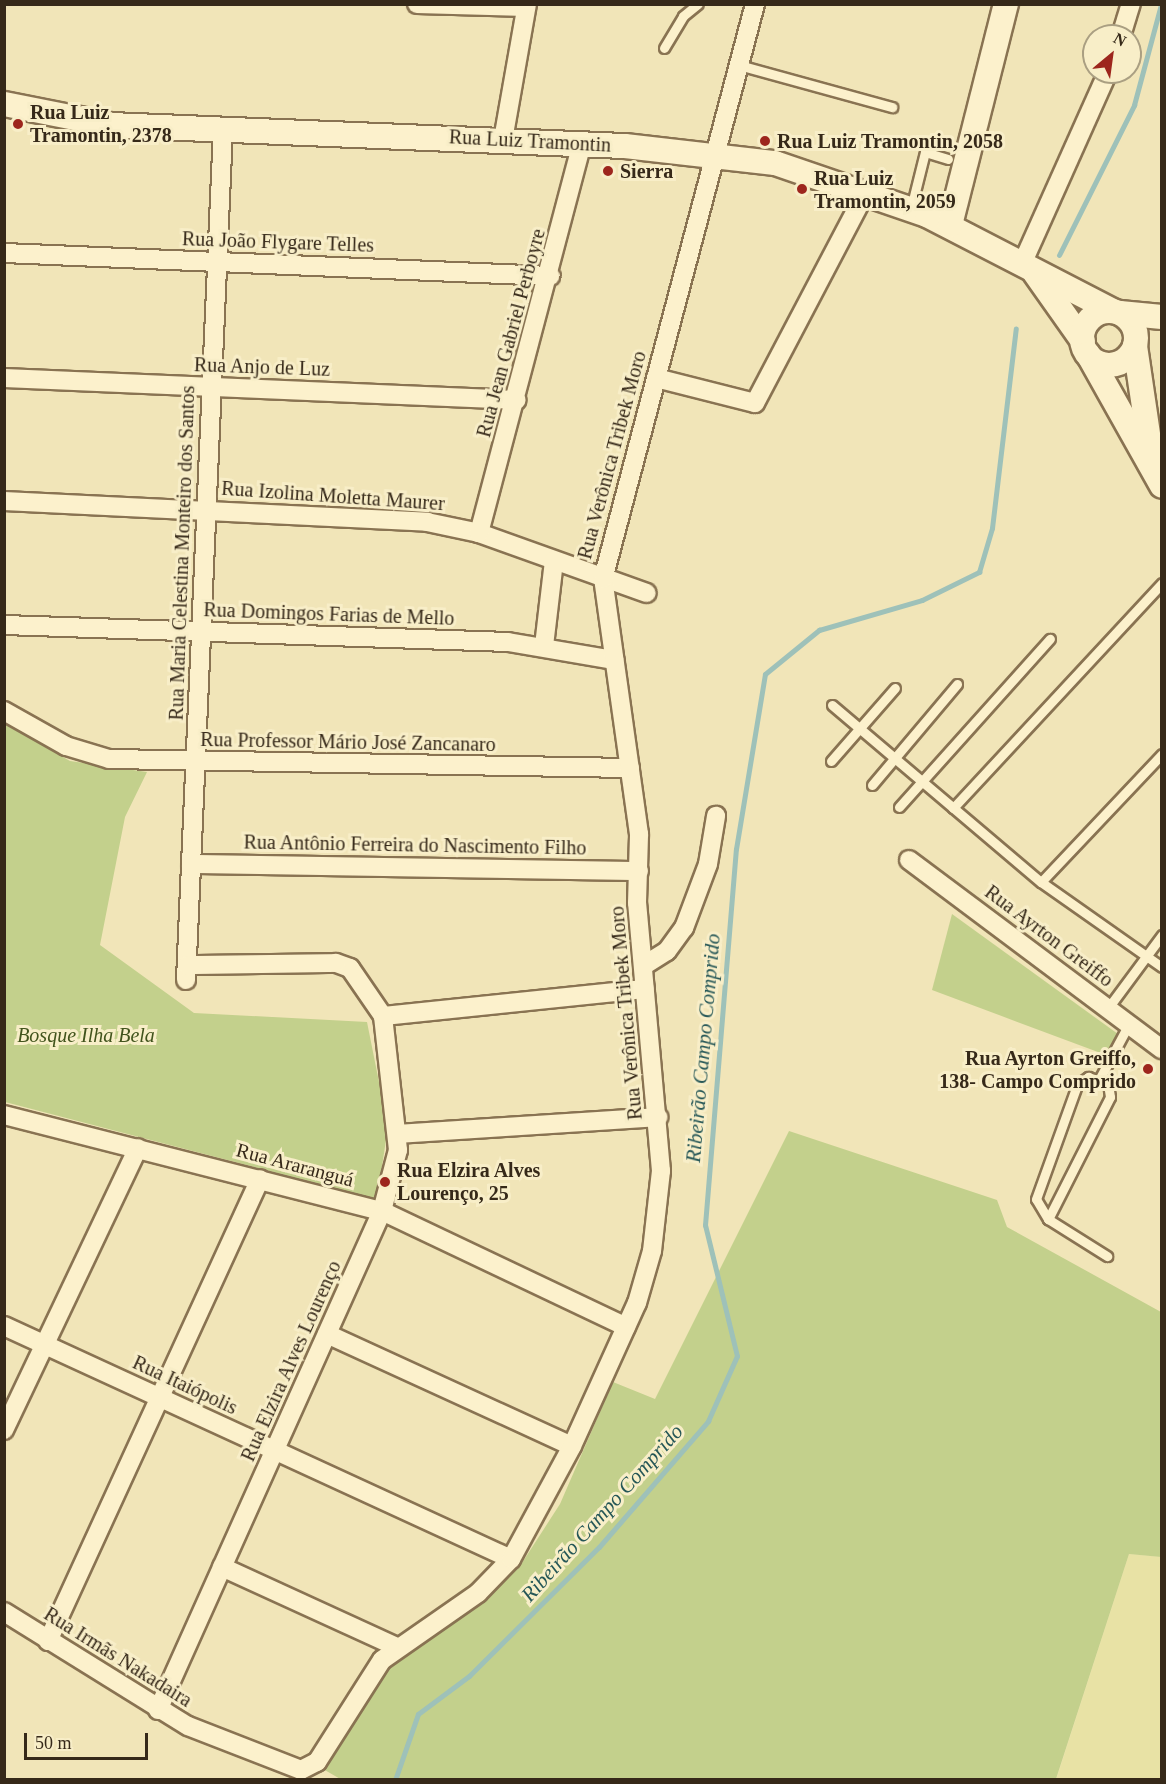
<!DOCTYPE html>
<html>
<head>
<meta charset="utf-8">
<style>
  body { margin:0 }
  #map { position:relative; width:1166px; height:1784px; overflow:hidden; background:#f1e5b8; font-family:Georgia,serif }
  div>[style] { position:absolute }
  .farmland>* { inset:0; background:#e8e2a5 }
  .green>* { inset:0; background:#c3d08c }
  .stream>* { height:5px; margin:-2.5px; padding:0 2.5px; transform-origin:2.5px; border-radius:2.5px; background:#9ec1b9 }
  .roads { filter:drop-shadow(2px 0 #897352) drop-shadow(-2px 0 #897352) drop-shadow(0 2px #897352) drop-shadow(0 -2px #897352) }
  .lane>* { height:9px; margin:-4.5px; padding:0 4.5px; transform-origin:4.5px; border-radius:4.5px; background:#fcf1cc }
  .street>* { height:18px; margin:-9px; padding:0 9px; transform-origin:9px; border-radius:9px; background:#fcf1cc }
  .secondary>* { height:24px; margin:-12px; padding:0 12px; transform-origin:12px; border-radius:12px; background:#fcf1cc }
  .secondary>.ring { margin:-12px; padding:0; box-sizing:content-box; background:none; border:24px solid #fcf1cc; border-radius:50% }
  .dots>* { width:16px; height:16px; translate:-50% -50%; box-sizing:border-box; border:3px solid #f8eec8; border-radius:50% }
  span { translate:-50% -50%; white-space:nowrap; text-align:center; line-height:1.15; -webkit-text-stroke:6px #f8eec8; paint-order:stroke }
  .poi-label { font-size:20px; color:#362919; font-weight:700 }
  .left { translate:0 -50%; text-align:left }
  .right { translate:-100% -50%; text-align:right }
  .street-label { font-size:20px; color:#362919 }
  .park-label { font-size:20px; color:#42541d; font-style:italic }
  .water-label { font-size:21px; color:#265757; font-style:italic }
  .frame { position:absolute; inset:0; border:6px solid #362919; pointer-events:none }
  .north { position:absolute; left:1082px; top:24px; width:60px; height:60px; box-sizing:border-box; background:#f8eec8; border:2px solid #aa9f82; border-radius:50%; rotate:29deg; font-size:16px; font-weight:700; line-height:24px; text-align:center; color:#362919 }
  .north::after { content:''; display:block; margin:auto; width:21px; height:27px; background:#9d261d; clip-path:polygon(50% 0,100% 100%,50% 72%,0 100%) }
  .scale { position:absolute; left:24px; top:1733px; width:124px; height:27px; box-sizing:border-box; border:3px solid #362919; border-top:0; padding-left:8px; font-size:18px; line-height:21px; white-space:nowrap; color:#362919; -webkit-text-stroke:4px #f8eec8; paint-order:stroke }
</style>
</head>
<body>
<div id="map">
  <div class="farmland">
    <i style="clip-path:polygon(1129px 1554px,1161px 1557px,1161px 1779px,1056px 1780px)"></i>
  </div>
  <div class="green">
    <i style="clip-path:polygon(5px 724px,70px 761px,147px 772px,125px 817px,100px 945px,194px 1013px,367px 1022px,388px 1127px,377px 1199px,5px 1102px)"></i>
    <i style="clip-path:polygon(952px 914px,1118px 1034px,1106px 1055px,932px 990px)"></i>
    <i style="clip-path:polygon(789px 1131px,997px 1200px,1007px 1227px,1161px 1312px,1161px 1557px,1129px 1554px,1056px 1779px,342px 1780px,323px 1769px,386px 1669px,494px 1592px,520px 1566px,560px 1504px,613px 1382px,655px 1399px)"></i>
  </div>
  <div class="stream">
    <i style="left:1059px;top:255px;width:168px;rotate:-63.4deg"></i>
    <i style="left:1134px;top:105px;width:105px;rotate:-75deg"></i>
    <i style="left:395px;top:1780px;width:70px;rotate:-70.8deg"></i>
    <i style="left:418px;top:1714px;width:64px;rotate:-36.7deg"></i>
    <i style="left:469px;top:1676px;width:183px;rotate:-44.8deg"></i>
    <i style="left:599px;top:1547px;width:167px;rotate:-49.1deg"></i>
    <i style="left:708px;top:1421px;width:71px;rotate:-66deg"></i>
    <i style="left:737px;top:1356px;width:135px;rotate:-103.7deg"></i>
    <i style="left:705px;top:1225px;width:377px;rotate:-85.3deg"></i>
    <i style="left:736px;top:849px;width:177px;rotate:-80.6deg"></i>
    <i style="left:765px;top:674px;width:70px;rotate:-39.2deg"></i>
    <i style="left:819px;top:630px;width:107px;rotate:-16.2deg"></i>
    <i style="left:922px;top:600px;width:64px;rotate:-26.2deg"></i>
    <i style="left:979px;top:572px;width:46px;rotate:-73.5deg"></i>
    <i style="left:992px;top:528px;width:201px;rotate:-83.2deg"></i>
  </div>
  <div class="roads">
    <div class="lane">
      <i style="left:664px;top:48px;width:37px;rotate:-59deg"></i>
      <i style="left:683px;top:16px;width:19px;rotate:-39deg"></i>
      <i style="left:739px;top:65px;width:159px;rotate:15.4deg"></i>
      <i style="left:911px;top:208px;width:58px;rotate:-76deg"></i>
      <i style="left:925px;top:152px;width:24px;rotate:17deg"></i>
      <i style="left:832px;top:705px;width:274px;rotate:40.3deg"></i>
      <i style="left:1041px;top:882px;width:148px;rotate:35.1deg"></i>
      <i style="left:831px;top:761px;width:97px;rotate:-48.8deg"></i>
      <i style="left:872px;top:785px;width:132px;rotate:-49.9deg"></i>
      <i style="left:899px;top:807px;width:226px;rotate:-48.1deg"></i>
      <i style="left:953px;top:808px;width:307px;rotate:-47.1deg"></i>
      <i style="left:1041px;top:882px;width:176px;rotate:-46.6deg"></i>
      <i style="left:1108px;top:1008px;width:91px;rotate:-53.5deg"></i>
      <i style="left:1088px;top:1077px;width:21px;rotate:19deg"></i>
      <i style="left:1108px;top:1084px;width:13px;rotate:81deg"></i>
      <i style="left:1110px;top:1097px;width:137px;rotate:116.9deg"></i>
      <i style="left:1048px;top:1219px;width:23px;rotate:-121deg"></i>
      <i style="left:1036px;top:1199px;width:121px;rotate:-70.2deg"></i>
      <i style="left:1077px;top:1085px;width:14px;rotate:-36deg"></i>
      <i style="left:1100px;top:1078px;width:61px;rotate:-61.8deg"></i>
      <i style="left:1048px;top:1219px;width:70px;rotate:32.1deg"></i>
    </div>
    <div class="street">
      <i style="left:417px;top:4px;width:109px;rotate:1.6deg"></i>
      <i style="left:1121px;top:36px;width:34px;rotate:-73deg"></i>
      <i style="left:503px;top:140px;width:138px;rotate:-80deg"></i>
      <i style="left:4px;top:253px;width:547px;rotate:2.41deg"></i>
      <i style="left:1022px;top:264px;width:210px;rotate:-65.9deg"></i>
      <i style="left:4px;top:378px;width:513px;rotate:2.46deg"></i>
      <i style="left:656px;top:378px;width:102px;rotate:14.2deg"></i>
      <i style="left:755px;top:403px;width:241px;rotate:-62.3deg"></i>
      <i style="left:4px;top:501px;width:424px;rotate:2.8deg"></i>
      <i style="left:427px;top:522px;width:53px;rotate:11.9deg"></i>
      <i style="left:479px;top:533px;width:178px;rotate:19.7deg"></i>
      <i style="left:479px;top:533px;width:402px;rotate:-75.2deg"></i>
      <i style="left:4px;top:625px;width:504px;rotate:1.93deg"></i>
      <i style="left:508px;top:642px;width:108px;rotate:9.6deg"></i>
      <i style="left:544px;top:646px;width:86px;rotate:-83.3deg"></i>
      <i style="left:4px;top:711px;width:71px;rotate:29.4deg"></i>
      <i style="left:66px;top:746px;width:45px;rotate:16.8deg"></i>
      <i style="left:109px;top:759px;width:521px;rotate:0.99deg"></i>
      <i style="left:909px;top:860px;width:316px;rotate:36.8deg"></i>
      <i style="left:191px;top:864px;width:448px;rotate:0.9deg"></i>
      <i style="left:643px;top:966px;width:28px;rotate:-32deg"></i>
      <i style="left:667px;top:951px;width:29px;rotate:-54deg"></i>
      <i style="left:684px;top:928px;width:68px;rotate:-69.4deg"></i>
      <i style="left:708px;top:864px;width:49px;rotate:-80.5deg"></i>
      <i style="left:186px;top:980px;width:852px;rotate:-87.51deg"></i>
      <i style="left:383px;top:1016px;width:263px;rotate:-5.9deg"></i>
      <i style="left:4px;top:1115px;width:390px;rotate:14.3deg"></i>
      <i style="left:382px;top:1211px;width:270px;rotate:25.4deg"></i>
      <i style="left:398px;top:1134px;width:261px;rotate:-3.7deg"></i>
      <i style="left:4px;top:1326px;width:558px;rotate:24.68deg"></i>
      <i style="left:327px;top:1334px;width:269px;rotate:24.6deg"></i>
      <i style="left:4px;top:1430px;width:312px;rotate:-64.6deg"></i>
      <i style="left:222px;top:1567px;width:192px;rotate:24.6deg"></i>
      <i style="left:4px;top:1612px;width:216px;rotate:31.8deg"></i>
      <i style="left:188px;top:1726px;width:121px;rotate:21.3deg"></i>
      <i style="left:301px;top:1770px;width:18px;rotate:-27deg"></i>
      <i style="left:317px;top:1762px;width:121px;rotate:-57.5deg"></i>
      <i style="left:382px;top:1660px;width:117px;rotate:-34.9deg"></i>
      <i style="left:478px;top:1593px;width:47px;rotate:-45.9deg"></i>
      <i style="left:511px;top:1559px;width:128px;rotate:-61.6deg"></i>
      <i style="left:572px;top:1446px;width:157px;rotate:-65.6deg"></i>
      <i style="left:637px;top:1303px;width:54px;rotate:-73.9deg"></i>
      <i style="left:652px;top:1251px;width:81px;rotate:-83.6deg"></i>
      <i style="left:661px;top:1171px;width:269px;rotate:-95.1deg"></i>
      <i style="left:637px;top:903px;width:69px;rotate:-88.3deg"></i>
      <i style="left:639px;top:834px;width:258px;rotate:-98deg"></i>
      <i style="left:603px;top:579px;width:595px;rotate:-75.19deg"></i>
      <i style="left:48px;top:1641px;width:508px;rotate:-65.35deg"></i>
      <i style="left:158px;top:1710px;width:547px;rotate:-65.82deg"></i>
      <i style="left:382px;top:1211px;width:63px;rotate:-75.3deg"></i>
      <i style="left:398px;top:1150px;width:135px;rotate:-96.4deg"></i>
      <i style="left:383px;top:1016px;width:58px;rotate:-124.5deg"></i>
      <i style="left:350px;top:968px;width:15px;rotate:-160deg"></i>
      <i style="left:336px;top:963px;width:149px;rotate:179.2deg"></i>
    </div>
    <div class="secondary">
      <i style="left:4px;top:104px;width:108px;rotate:11.2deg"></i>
      <i style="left:110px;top:125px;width:515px;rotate:2.34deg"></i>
      <i style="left:625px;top:146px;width:151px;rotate:6.5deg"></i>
      <i style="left:775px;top:163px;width:161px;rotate:18.9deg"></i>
      <i style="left:927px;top:215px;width:209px;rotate:27.3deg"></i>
      <i style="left:950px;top:225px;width:228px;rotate:-75.8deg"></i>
      <i style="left:1035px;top:273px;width:83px;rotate:54.8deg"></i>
      <i class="ring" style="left:1082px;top:311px;width:30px;height:30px"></i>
      <i style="left:1120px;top:313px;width:42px;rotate:5.4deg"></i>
      <i style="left:1135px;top:346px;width:109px;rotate:81.6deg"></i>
      <i style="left:1088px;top:354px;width:151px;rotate:60.7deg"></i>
    </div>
  </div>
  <div class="dots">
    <i style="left:18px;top:124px;background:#9d261d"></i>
    <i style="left:765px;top:141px;background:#9d261d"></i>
    <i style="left:608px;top:171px;background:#9d261d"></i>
    <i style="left:802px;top:189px;background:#9d261d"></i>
    <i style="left:1148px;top:1069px;background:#9d261d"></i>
    <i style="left:385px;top:1182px;background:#9d261d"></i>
  </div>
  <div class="poi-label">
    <span class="left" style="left:30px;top:124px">Rua Luiz<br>Tramontin, 2378</span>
    <span class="left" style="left:777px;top:141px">Rua Luiz Tramontin, 2058</span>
    <span class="left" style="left:620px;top:171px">Sierra</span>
    <span class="left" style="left:814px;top:190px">Rua Luiz<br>Tramontin, 2059</span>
    <span class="right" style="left:1136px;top:1070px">Rua Ayrton Greiffo,<br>138- Campo Comprido</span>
    <span class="left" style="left:397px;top:1182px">Rua Elzira Alves<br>Lourenço, 25</span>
  </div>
  <div class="street-label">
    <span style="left:530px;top:141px;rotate:3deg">Rua Luiz Tramontin</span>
    <span style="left:278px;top:242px;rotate:2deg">Rua João Flygare Telles</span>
    <span style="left:511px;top:333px;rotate:-75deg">Rua Jean Gabriel Perboyre</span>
    <span style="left:262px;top:367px;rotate:2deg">Rua Anjo de Luz</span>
    <span style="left:612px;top:455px;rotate:-75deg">Rua Verônica Tribek Moro</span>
    <span style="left:333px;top:496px;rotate:4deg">Rua Izolina Moletta Maurer</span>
    <span style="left:182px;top:553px;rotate:-88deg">Rua Maria Celestina Monteiro dos Santos</span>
    <span style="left:329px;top:614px;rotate:2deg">Rua Domingos Farias de Mello</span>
    <span style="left:348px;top:742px;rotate:1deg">Rua Professor Mário José Zancanaro</span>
    <span style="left:415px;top:845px;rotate:1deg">Rua Antônio Ferreira do Nascimento Filho</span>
    <span style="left:1049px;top:936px;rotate:37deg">Rua Ayrton Greiffo</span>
    <span style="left:626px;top:1013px;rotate:-95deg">Rua Verônica Tribek Moro</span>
    <span style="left:295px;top:1165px;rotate:15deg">Rua Araranguá</span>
    <span style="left:291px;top:1361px;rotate:-66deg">Rua Elzira Alves Lourenço</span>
    <span style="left:185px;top:1385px;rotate:25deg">Rua Itaiópolis</span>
    <span style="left:118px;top:1657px;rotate:32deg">Rua Irmãs Nakadaira</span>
  </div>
  <div class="park-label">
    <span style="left:86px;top:1035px">Bosque Ilha Bela</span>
  </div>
  <div class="water-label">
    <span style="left:703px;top:1048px;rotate:-85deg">Ribeirão Campo Comprido</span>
    <span style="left:602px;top:1513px;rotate:-48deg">Ribeirão Campo Comprido</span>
  </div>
  <div class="frame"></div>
  <div class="north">N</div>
  <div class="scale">50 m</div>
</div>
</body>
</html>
